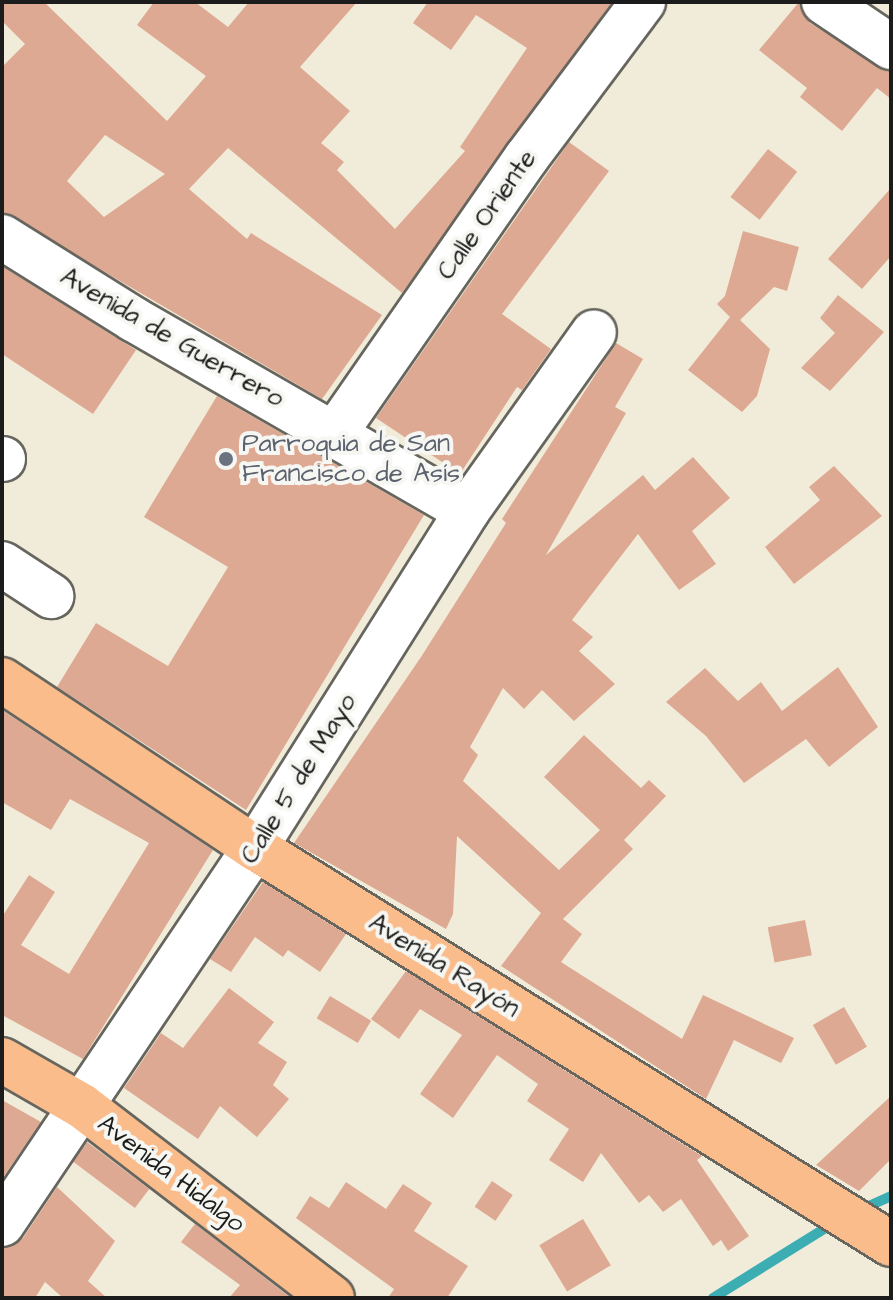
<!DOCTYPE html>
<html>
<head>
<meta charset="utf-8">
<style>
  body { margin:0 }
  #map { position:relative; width:893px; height:1300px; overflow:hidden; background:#f0ecd9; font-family:"Architects Daughter",sans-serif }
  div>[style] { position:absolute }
  .stream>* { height:10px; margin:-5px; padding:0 5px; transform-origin:5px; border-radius:5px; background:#3badb3 }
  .building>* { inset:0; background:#dea993; transform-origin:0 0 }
  .roads { filter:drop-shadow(2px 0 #66655e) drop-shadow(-2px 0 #66655e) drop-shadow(0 2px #66655e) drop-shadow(0 -2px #66655e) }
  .minor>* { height:44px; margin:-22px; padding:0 22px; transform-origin:22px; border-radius:22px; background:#fff }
  .major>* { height:44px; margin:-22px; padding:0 22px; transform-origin:22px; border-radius:22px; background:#fabc8b }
  .dots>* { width:22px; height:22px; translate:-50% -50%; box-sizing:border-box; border:4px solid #f6f6f2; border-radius:50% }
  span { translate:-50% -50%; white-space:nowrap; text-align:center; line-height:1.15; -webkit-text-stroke:8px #f6f6f2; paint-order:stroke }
  .street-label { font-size:26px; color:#1c1c1c }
  .worship-label { font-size:26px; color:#5b616d }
  .left { translate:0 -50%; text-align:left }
  .frame { position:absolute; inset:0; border:4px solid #1c1c1c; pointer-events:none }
</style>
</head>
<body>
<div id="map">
  <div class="stream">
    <i style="left:860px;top:1210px;width:34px;rotate:-24deg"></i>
    <i style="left:713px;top:1298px;width:144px;rotate:-31.9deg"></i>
  </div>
  <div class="building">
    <i style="clip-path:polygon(evenodd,2px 2px,44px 2px,167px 121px,206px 76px,137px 25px,154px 2px,195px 2px,228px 27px,249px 2px,357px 2px,300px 67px,350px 111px,321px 143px,344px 162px,337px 170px,395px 229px,465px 151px,460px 147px,527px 48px,476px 15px,451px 50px,413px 23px,428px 2px,612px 2px,402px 293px,228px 148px,189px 189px,247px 239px,251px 233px,382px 315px,322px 399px,2px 212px,2px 67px,25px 44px,2px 21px,2px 2px,105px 135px,165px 174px,104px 217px,67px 181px,105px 135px)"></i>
    <i style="clip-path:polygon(799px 2px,810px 23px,891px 72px,891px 99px,877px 88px,842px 131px,800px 97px,807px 88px,759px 50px)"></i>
    <i style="clip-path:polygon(569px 142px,609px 171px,502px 314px,551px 349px,522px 390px,517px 387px,460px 474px,376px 418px)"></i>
    <i style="left:768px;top:149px;width:37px;height:61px;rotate:38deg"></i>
    <i style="clip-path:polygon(891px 188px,891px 256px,862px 289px,828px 259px)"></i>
    <i style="clip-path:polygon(743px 231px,799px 247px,787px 291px,774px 287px,740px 320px,770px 349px,757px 396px,742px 412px,688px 370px,730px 317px,717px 304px,725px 296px)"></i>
    <i style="clip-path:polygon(2px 266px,136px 350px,93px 414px,2px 354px)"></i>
    <i style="clip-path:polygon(838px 295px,884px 332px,830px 391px,801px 368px,835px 333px,820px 318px)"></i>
    <i style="clip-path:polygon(616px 343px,643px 359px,615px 407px,626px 413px,546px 555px,643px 475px,655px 490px,693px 457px,730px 498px,692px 531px,716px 564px,679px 590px,638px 534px,572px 620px,593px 637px,579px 651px,615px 684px,574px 721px,542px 690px,524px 709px,503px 688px,470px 747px,478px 755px,463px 781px,559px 870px,600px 830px,544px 777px,584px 735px,641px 788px,649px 780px,666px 796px,624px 840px,633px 849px,563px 919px,582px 934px,561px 962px,682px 1039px,703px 995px,794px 1038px,781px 1063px,734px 1040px,706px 1099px,501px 966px,541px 913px,457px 836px,453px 914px,446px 929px,294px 843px,421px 657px,506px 523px,502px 519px)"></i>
    <i style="clip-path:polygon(217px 396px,424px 515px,246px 810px,57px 687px,96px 623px,168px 666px,228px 567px,144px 517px)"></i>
    <i style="clip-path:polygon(834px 466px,882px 516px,794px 584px,765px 547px,820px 500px,809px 487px)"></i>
    <i style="clip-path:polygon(838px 667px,878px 727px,829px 767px,806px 739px,744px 783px,706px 736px,666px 702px,705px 668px,738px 701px,761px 682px,782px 711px)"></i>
    <i style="clip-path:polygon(2px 710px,213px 850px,83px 1059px,2px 1015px,2px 917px,29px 875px,55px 892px,21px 945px,69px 974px,149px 843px,70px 799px,51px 830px,2px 802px)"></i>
    <i style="clip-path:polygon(263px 882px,346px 934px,320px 972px,288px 950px,283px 957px,255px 937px,231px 972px,210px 959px)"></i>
    <i style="left:805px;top:920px;width:36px;height:38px;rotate:79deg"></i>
    <i style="clip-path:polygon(406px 971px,702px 1156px,697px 1160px,749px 1236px,728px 1251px,721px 1240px,713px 1246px,681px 1199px,663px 1212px,649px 1195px,639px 1203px,601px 1153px,583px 1182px,549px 1160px,569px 1129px,527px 1101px,538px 1084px,497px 1055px,453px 1118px,420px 1094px,462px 1035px,420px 1009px,399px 1039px,371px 1019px)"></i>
    <i style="clip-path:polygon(229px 988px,274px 1022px,258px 1043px,287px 1062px,273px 1085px,289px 1099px,257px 1137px,220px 1106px,198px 1139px,124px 1088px,161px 1033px,183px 1048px)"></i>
    <i style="left:330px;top:996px;width:48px;height:26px;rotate:31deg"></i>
    <i style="left:844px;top:1007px;width:46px;height:36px;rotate:60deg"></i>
    <i style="clip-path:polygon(891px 1096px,891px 1159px,859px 1191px,816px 1165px)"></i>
    <i style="clip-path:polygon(2px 1100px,41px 1122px,2px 1179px)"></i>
    <i style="left:87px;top:1142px;width:78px;height:24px;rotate:37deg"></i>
    <i style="left:492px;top:1181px;width:25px;height:31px;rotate:34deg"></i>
    <i style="clip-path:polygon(346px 1182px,386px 1209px,403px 1184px,432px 1203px,414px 1231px,468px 1266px,447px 1298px,388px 1298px,394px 1289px,296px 1218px,310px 1196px,329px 1208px)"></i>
    <i style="clip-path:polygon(57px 1187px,115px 1241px,88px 1281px,107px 1298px,63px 1298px,45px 1282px,35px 1298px,2px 1298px,2px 1249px,23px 1238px)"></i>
    <i style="left:583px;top:1219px;width:54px;height:51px;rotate:59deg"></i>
    <i style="clip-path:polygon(195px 1224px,291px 1298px,229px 1298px,240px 1285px,181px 1242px)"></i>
  </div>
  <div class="roads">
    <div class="minor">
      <i style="left:824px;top:2px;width:81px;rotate:33.9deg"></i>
      <i style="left:2px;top:237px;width:155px;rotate:32deg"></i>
      <i style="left:133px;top:319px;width:385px;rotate:29.9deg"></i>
      <i style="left:335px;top:433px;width:336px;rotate:-55.2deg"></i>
      <i style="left:527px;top:157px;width:194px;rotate:-53.2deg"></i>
      <i style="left:2px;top:459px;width:1px"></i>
      <i style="left:2px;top:564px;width:59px;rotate:33.1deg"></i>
      <i style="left:2px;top:1224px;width:453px;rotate:-56.1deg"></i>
      <i style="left:255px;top:848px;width:398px;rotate:-57.8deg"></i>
      <i style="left:467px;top:511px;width:219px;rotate:-54.6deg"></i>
    </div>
    <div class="major">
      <i style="left:2px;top:680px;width:304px;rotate:33.6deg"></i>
      <i style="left:255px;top:848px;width:749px;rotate:31.91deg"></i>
      <i style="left:2px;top:1060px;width:92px;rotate:29.9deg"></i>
      <i style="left:82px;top:1106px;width:315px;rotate:37.5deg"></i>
    </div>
  </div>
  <div class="dots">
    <i style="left:226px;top:459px;background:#6b7280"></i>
  </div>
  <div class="street-label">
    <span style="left:487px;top:215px;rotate:-55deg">Calle Oriente</span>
    <span style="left:172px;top:338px;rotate:30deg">Avenida de Guerrero</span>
    <span style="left:299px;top:779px;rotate:-58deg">Calle 5 de Mayo</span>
    <span style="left:444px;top:966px;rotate:32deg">Avenida Rayón</span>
    <span style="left:171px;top:1174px;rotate:37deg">Avenida Hidalgo</span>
  </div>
  <div class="worship-label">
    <span class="left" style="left:242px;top:459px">Parroquia de San<br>Francisco de Asís</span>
  </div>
  <div class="frame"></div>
</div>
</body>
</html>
